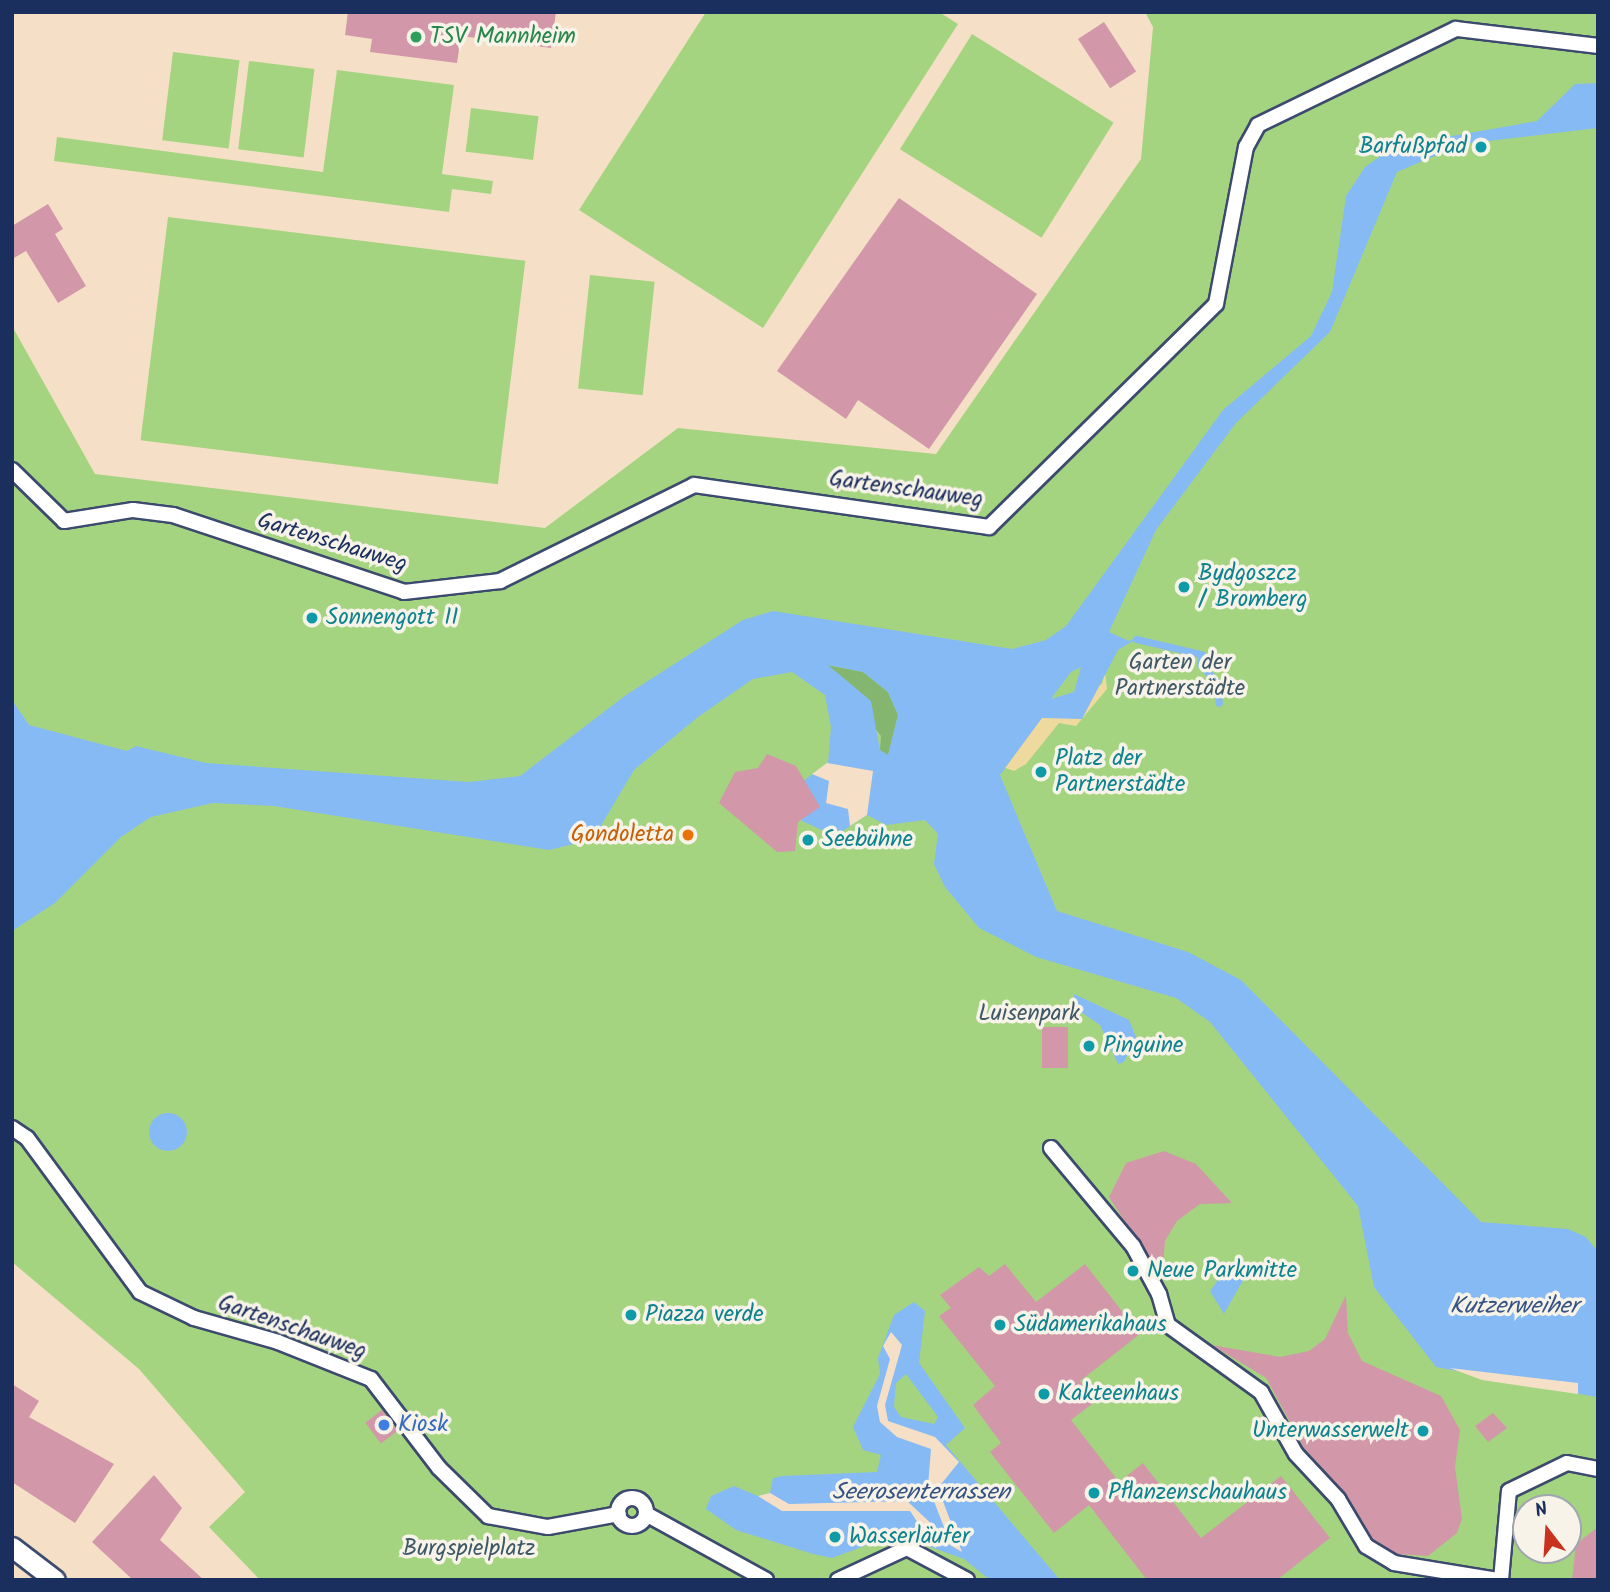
<!DOCTYPE html>
<html>
<head>
<meta charset="utf-8">
<style>
  body { margin:0 }
  #map { position:relative; width:1610px; height:1592px; overflow:hidden; background:#f5e0c7; font-family:Kalam,sans-serif }
  div>[style] { position:absolute }
  .green>* { inset:0; background:#a5d481; transform-origin:0 0 }
  .forest>* { inset:0; background:#84b66f }
  .sand>* { inset:0; background:#eeda9e }
  .water>* { inset:0; background:#86baf4 }
  .round { border-radius:50% }
  .pier>* { inset:0; background:#f5e0c7 }
  .stream>* { height:7px; margin:-3.5px; padding:0 3.5px; transform-origin:3.5px; border-radius:3.5px; background:#86baf4 }
  .building>* { inset:0; background:#d297a9; transform-origin:0 0 }
  .roads { filter:drop-shadow(2px 0 #3c4a6e) drop-shadow(-2px 0 #3c4a6e) drop-shadow(0 2px #3c4a6e) drop-shadow(0 -2px #3c4a6e) }
  .pedestrian>* { height:14px; margin:-7px; padding:0 7px; transform-origin:7px; border-radius:7px; background:#fff }
  .pedestrian>.ring { margin:-7px; padding:0; box-sizing:content-box; background:none; border:14px solid #fff; border-radius:50% }
  .minor>* { height:19px; margin:-9.5px; padding:0 9.5px; transform-origin:9.5px; border-radius:9.5px; background:#fff }
  .dots>* { width:19px; height:19px; translate:-50% -50%; box-sizing:border-box; border:4px solid #f7f3e8; border-radius:50% }
  span { translate:-50% -50%; white-space:nowrap; text-align:center; line-height:1.15; -webkit-text-stroke:7px #f7f3e8; paint-order:stroke }
  .leisure-label { font-size:23px; color:#27864d }
  .left { translate:0 -50%; text-align:left }
  .culture-label { font-size:23px; color:#0d838f }
  .right { translate:-100% -50%; text-align:right }
  .street-label { font-size:23px; color:#1b2f5e }
  .park-label { font-size:23px; color:#3e5867 }
  .food-label { font-size:23px; color:#c56008 }
  .shop-label { font-size:23px; color:#366cbe }
  .water-label { font-size:24px; color:#365284; font-style:italic }
  .frame { position:absolute; inset:0; border:14px solid #1b2f5e; pointer-events:none }
  .north { position:absolute; left:1512px; top:1494px; width:70px; height:70px; box-sizing:border-box; background:#f7f3e8; border:2px solid #9fa5b1; border-radius:50%; rotate:343deg; font-size:19px; font-weight:700; line-height:28px; text-align:center; color:#1b2f5e }
  .north::after { content:''; display:block; margin:auto; width:24px; height:32px; background:#c8321e; clip-path:polygon(50% 0,100% 100%,50% 72%,0 100%) }
</style>
</head>
<body>
<div id="map">
  <div class="green">
    <i style="clip-path:polygon(706px 12px,939px 12px,958px 24px,763px 328px,579px 210px)"></i>
    <i style="clip-path:polygon(evenodd,1145px 12px,1598px 12px,1598px 1580px,260px 1580px,209px 1527px,245px 1492px,139px 1369px,12px 1262px,12px 326px,95px 474px,545px 528px,678px 428px,936px 454px,1141px 159px,1153px 27px,1145px 12px,1526px 1508px,1568px 1508px,1568px 1550px,1526px 1550px,1526px 1508px)"></i>
    <i style="left:972px;top:34px;width:167px;height:136px;rotate:32deg"></i>
    <i style="left:173px;top:52px;width:67px;height:89px;rotate:7deg"></i>
    <i style="left:249px;top:61px;width:66px;height:89px;rotate:7deg"></i>
    <i style="clip-path:polygon(337px 70px,454px 85px,442px 174px,493px 181px,491px 194px,452px 189px,449px 212px,54px 161px,57px 137px,323px 172px)"></i>
    <i style="left:471px;top:108px;width:68px;height:44px;rotate:7deg"></i>
    <i style="left:168px;top:217px;width:360px;height:225px;rotate:7deg"></i>
    <i style="left:590px;top:275px;width:65px;height:114px;rotate:6deg"></i>
  </div>
  <div class="forest">
    <i style="clip-path:polygon(827px 665px,863px 672px,888px 692px,898px 715px,888px 756px,880px 750px,881px 736px)"></i>
  </div>
  <div class="sand">
    <i style="clip-path:polygon(1105px 672px,1107px 689px,1076px 726px,1059px 723px,1026px 764px,1014px 771px,1003px 767px,1042px 718px,1102px 684px)"></i>
  </div>
  <div class="water">
    <i style="clip-path:polygon(evenodd,1598px 83px,1598px 128px,1463px 144px,1397px 172px,1330px 332px,1236px 423px,1156px 530px,1109px 632px,1129px 641px,1143px 635px,1118px 650px,1082px 719px,1042px 718px,1000px 775px,1057px 911px,1188px 952px,1241px 980px,1481px 1222px,1568px 1229px,1586px 1237px,1598px 1252px,1596px 1397px,1436px 1367px,1374px 1287px,1358px 1206px,1210px 1022px,1176px 998px,1036px 957px,979px 928px,945px 887px,934px 864px,938px 834px,925px 820px,886px 825px,867px 815px,835px 836px,802px 821px,799px 784px,828px 763px,831px 727px,825px 695px,792px 672px,753px 679px,698px 717px,634px 770px,599px 829px,578px 843px,549px 850px,274px 806px,213px 803px,151px 817px,121px 837px,55px 903px,12px 931px,12px 700px,29px 725px,127px 751px,136px 746px,206px 763px,469px 782px,520px 776px,626px 695px,743px 620px,773px 611px,1012px 649px,1046px 640px,1066px 626px,1223px 410px,1311px 336px,1332px 292px,1346px 196px,1365px 167px,1395px 146px,1537px 121px,1575px 84px,1598px 83px,828px 665px,863px 672px,888px 692px,898px 715px,888px 755px,880px 750px,871px 701px,828px 665px,1598px 83px,1081px 667px,1074px 692px,1051px 699px,1071px 672px,1081px 667px)"></i>
    <i style="clip-path:polygon(1074px 994px,1129px 1020px,1136px 1037px,1124px 1062px,1118px 1064px,1100px 1025px,1075px 1008px)"></i>
    <i class="round" style="left:149px;top:1113px;width:38px;height:38px"></i>
    <i style="clip-path:polygon(1242px 1267px,1246px 1275px,1224px 1314px,1210px 1291px,1224px 1272px)"></i>
    <i style="clip-path:polygon(evenodd,914px 1302px,925px 1311px,919px 1363px,965px 1428px,946px 1445px,1060px 1580px,990px 1580px,964px 1559px,905px 1538px,889px 1537px,832px 1558px,813px 1554px,736px 1530px,706px 1509px,711px 1496px,734px 1486px,758px 1496px,770px 1493px,773px 1478px,782px 1476px,877px 1472px,881px 1455px,863px 1450px,853px 1427px,880px 1374px,878px 1358px,894px 1315px,914px 1302px,906px 1374px,938px 1417px,934px 1424px,901px 1417px,894px 1407px,896px 1383px,906px 1374px)"></i>
  </div>
  <div class="pier">
    <i style="clip-path:polygon(827px 763px,873px 771px,867px 815px,850px 826px,848px 809px,826px 803px,829px 781px,812px 774px)"></i>
    <i style="clip-path:polygon(891px 1332px,902px 1345px,885px 1405px,888px 1421px,935px 1437px,959px 1462px,938px 1488px,962px 1552px,945px 1542px,935px 1548px,910px 1511px,782px 1511px,758px 1496px,770px 1493px,789px 1504px,907px 1501px,949px 1540px,928px 1486px,931px 1449px,897px 1437px,880px 1422px,877px 1406px,890px 1359px,883px 1346px)"></i>
    <i style="clip-path:polygon(1450px 1368px,1578px 1383px,1578px 1394px,1482px 1380px)"></i>
  </div>
  <div class="stream">
    <i style="left:1136px;top:639px;width:67px;rotate:13deg"></i>
    <i style="left:1201px;top:654px;width:10px;rotate:96deg"></i>
    <i style="left:1200px;top:664px;width:25px;rotate:47deg"></i>
    <i style="left:1217px;top:682px;width:21px;rotate:85deg"></i>
  </div>
  <div class="building">
    <i style="clip-path:polygon(348px 12px,556px 12px,551px 48px,461px 36px,457px 63px,370px 52px,372px 39px,345px 35px)"></i>
    <i style="left:1104px;top:22px;width:59px;height:31px;rotate:57deg"></i>
    <i style="clip-path:polygon(899px 198px,1037px 294px,929px 449px,858px 400px,846px 419px,777px 371px)"></i>
    <i style="clip-path:polygon(48px 204px,63px 229px,55px 234px,86px 286px,58px 303px,26px 251px,12px 259px,12px 226px)"></i>
    <i style="clip-path:polygon(767px 754px,796px 766px,820px 807px,798px 822px,795px 851px,777px 852px,719px 803px,735px 772px,758px 768px)"></i>
    <i style="left:1042px;top:1027px;width:26px;height:41px"></i>
    <i style="clip-path:polygon(1164px 1151px,1196px 1164px,1232px 1203px,1200px 1204px,1177px 1221px,1165px 1241px,1162px 1279px,1109px 1197px,1126px 1163px)"></i>
    <i style="clip-path:polygon(1005px 1264px,1036px 1302px,1085px 1264px,1140px 1334px,1080px 1381px,1096px 1401px,1071px 1420px,1119px 1482px,1143px 1463px,1201px 1538px,1281px 1476px,1330px 1538px,1277px 1580px,1147px 1580px,1089px 1505px,1054px 1533px,990px 1452px,1001px 1443px,973px 1405px,995px 1386px,939px 1316px,951px 1308px,940px 1295px,979px 1267px,989px 1276px)"></i>
    <i style="clip-path:polygon(1346px 1295px,1348px 1333px,1362px 1361px,1441px 1396px,1460px 1430px,1455px 1467px,1462px 1519px,1457px 1533px,1428px 1556px,1397px 1554px,1373px 1539px,1345px 1493px,1304px 1448px,1266px 1378px,1212px 1345px,1280px 1357px,1309px 1351px,1325px 1339px)"></i>
    <i style="clip-path:polygon(12px 1384px,39px 1401px,29px 1417px,114px 1464px,75px 1523px,12px 1482px)"></i>
    <i style="left:382px;top:1410px;width:26px;height:21px;rotate:53deg"></i>
    <i style="clip-path:polygon(1493px 1413px,1507px 1428px,1488px 1442px,1475px 1426px)"></i>
    <i style="clip-path:polygon(154px 1475px,182px 1508px,160px 1540px,204px 1580px,133px 1580px,92px 1542px)"></i>
    <i style="clip-path:polygon(1598px 1527px,1598px 1580px,1572px 1580px,1576px 1544px)"></i>
  </div>
  <div class="roads">
    <div class="pedestrian">
      <i style="left:12px;top:470px;width:73px;rotate:44.4deg"></i>
      <i style="left:64px;top:521px;width:70px;rotate:-9.1deg"></i>
      <i style="left:133px;top:510px;width:40px;rotate:7.1deg"></i>
      <i style="left:173px;top:515px;width:243px;rotate:18.4deg"></i>
      <i style="left:404px;top:592px;width:97px;rotate:-6.5deg"></i>
      <i style="left:500px;top:581px;width:216px;rotate:-26.3deg"></i>
      <i style="left:694px;top:485px;width:298px;rotate:8.1deg"></i>
      <i style="left:989px;top:527px;width:318px;rotate:-44.5deg"></i>
      <i style="left:1216px;top:304px;width:160px;rotate:-79.2deg"></i>
      <i style="left:1246px;top:147px;width:25px;rotate:-61deg"></i>
      <i style="left:1258px;top:125px;width:220px;rotate:-25.9deg"></i>
      <i style="left:1456px;top:29px;width:143px;rotate:6.8deg"></i>
      <i style="left:12px;top:1128px;width:18px;rotate:34deg"></i>
      <i style="left:27px;top:1138px;width:191px;rotate:53.7deg"></i>
      <i style="left:140px;top:1292px;width:60px;rotate:25.7deg"></i>
      <i style="left:194px;top:1318px;width:87px;rotate:15.9deg"></i>
      <i style="left:278px;top:1342px;width:100px;rotate:21.7deg"></i>
      <i style="left:371px;top:1379px;width:112px;rotate:52.6deg"></i>
      <i style="left:439px;top:1468px;width:69px;rotate:44.4deg"></i>
      <i style="left:488px;top:1516px;width:61px;rotate:10.4deg"></i>
      <i style="left:548px;top:1527px;width:72px;rotate:-10.4deg"></i>
      <i style="left:1051px;top:1148px;width:128px;rotate:50.1deg"></i>
      <i style="left:1133px;top:1246px;width:55px;rotate:61.6deg"></i>
      <i style="left:1159px;top:1294px;width:32px;rotate:74deg"></i>
      <i style="left:1168px;top:1325px;width:115px;rotate:35.8deg"></i>
      <i style="left:1261px;top:1392px;width:71px;rotate:60.6deg"></i>
      <i style="left:1296px;top:1454px;width:62px;rotate:47deg"></i>
      <i style="left:1338px;top:1499px;width:55px;rotate:59.2deg"></i>
      <i style="left:1366px;top:1546px;width:33px;rotate:31deg"></i>
      <i style="left:1394px;top:1563px;width:105px;rotate:9.3deg"></i>
      <i class="ring" style="left:618px;top:1498px;width:14px;height:14px"></i>
      <i style="left:646px;top:1514px;width:137px;rotate:28.8deg"></i>
      <i style="left:838px;top:1580px;width:76px;rotate:-24.9deg"></i>
      <i style="left:907px;top:1548px;width:68px;rotate:28.1deg"></i>
      <i style="left:1501px;top:1580px;width:89px;rotate:-84.9deg"></i>
      <i style="left:1509px;top:1491px;width:64px;rotate:-25.8deg"></i>
      <i style="left:1567px;top:1463px;width:32px;rotate:11deg"></i>
    </div>
    <div class="minor">
      <i style="left:12px;top:1547px;width:54px;rotate:37.5deg"></i>
    </div>
  </div>
  <div class="dots">
    <i style="left:416px;top:37px;background:#2e9e5b"></i>
    <i style="left:1481px;top:147px;background:#0f9aa8"></i>
    <i style="left:1184px;top:587px;background:#0f9aa8"></i>
    <i style="left:312px;top:618px;background:#0f9aa8"></i>
    <i style="left:1041px;top:772px;background:#0f9aa8"></i>
    <i style="left:688px;top:835px;background:#e8710a"></i>
    <i style="left:808px;top:840px;background:#0f9aa8"></i>
    <i style="left:1089px;top:1046px;background:#0f9aa8"></i>
    <i style="left:1133px;top:1271px;background:#0f9aa8"></i>
    <i style="left:631px;top:1315px;background:#0f9aa8"></i>
    <i style="left:1000px;top:1325px;background:#0f9aa8"></i>
    <i style="left:1044px;top:1394px;background:#0f9aa8"></i>
    <i style="left:384px;top:1425px;background:#3f7fe0"></i>
    <i style="left:1423px;top:1431px;background:#0f9aa8"></i>
    <i style="left:1094px;top:1493px;background:#0f9aa8"></i>
    <i style="left:835px;top:1537px;background:#0f9aa8"></i>
  </div>
  <div class="leisure-label">
    <span class="left" style="left:430px;top:37px">TSV Mannheim</span>
  </div>
  <div class="culture-label">
    <span class="right" style="left:1467px;top:147px">Barfußpfad</span>
    <span class="left" style="left:1198px;top:587px">Bydgoszcz<br>/ Bromberg</span>
    <span class="left" style="left:326px;top:618px">Sonnengott II</span>
    <span class="left" style="left:1055px;top:772px">Platz der<br>Partnerstädte</span>
    <span class="left" style="left:822px;top:840px">Seebühne</span>
    <span class="left" style="left:1103px;top:1046px">Pinguine</span>
    <span class="left" style="left:1147px;top:1271px">Neue Parkmitte</span>
    <span class="left" style="left:645px;top:1315px">Piazza verde</span>
    <span class="left" style="left:1014px;top:1325px">Südamerikahaus</span>
    <span class="left" style="left:1058px;top:1394px">Kakteenhaus</span>
    <span class="right" style="left:1409px;top:1431px">Unterwasserwelt</span>
    <span class="left" style="left:1108px;top:1493px">Pflanzenschauhaus</span>
    <span class="left" style="left:849px;top:1537px">Wasserläufer</span>
  </div>
  <div class="street-label">
    <span style="left:906px;top:490px;rotate:8deg">Gartenschauweg</span>
    <span style="left:332px;top:543px;rotate:17deg">Gartenschauweg</span>
    <span style="left:292px;top:1328px;rotate:19deg">Gartenschauweg</span>
  </div>
  <div class="park-label">
    <span style="left:1180px;top:676px">Garten der<br>Partnerstädte</span>
    <span style="left:1029px;top:1014px">Luisenpark</span>
    <span style="left:469px;top:1549px">Burgspielplatz</span>
  </div>
  <div class="food-label">
    <span class="right" style="left:674px;top:835px">Gondoletta</span>
  </div>
  <div class="shop-label">
    <span class="left" style="left:398px;top:1425px">Kiosk</span>
  </div>
  <div class="water-label">
    <span style="left:1514px;top:1307px">Kutzerweiher</span>
    <span style="left:921px;top:1493px">Seerosenterrassen</span>
  </div>
  <div class="frame"></div>
  <div class="north">N</div>
</div>
</body>
</html>
